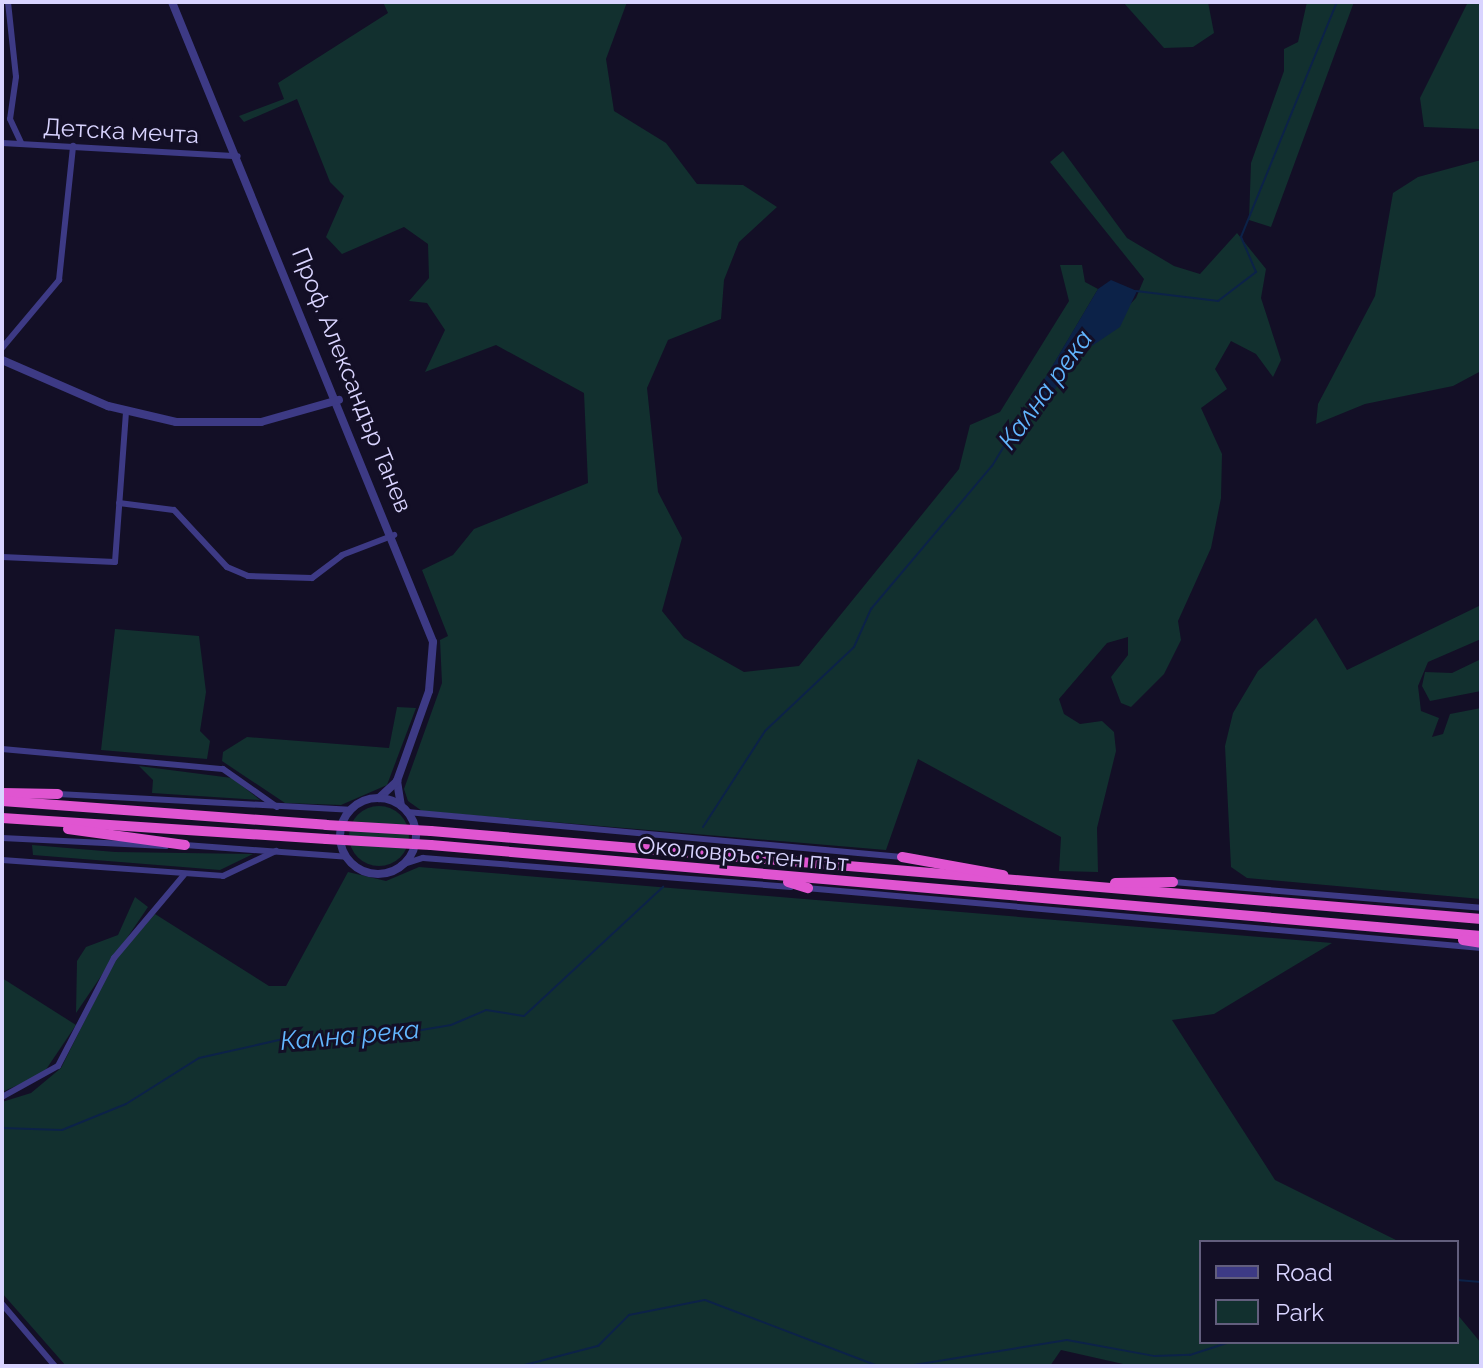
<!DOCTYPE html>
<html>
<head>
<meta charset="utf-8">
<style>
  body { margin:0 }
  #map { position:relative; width:1483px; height:1368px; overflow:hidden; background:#130f26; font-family:Raleway,sans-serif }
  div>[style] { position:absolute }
  .green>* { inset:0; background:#12302f }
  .round { border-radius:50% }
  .water>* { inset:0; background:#0c2248 }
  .stream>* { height:2px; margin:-1px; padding:0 1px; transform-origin:1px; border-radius:1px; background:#0c2248 }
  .minor>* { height:6px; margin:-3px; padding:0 3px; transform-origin:3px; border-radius:3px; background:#3d3a85 }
  .tertiary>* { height:8px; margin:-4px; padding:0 4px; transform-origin:4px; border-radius:4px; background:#3d3a85 }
  .tertiary>.ring { margin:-4px; padding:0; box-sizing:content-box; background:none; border:8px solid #3d3a85; border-radius:50% }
  .trunk>* { height:10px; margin:-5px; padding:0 5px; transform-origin:5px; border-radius:5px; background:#e055d1 }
  .trunk-bridge>* { height:10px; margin:-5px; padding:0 5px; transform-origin:5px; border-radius:5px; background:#e055d1 }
  span { translate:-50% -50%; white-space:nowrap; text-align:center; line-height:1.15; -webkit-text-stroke:6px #130f26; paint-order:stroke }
  .street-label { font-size:24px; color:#d9d4ff }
  .water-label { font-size:26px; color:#62b6ff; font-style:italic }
  .frame { position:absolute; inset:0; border:4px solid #d9d4ff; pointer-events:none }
  .legend { position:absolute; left:1199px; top:1240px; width:260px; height:104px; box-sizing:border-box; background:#130f26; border:2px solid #625e7d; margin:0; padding:10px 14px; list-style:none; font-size:24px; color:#d9d4ff }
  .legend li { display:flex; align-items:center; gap:16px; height:40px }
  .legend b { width:40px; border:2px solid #625e7d }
</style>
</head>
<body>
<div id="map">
  <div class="green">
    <i style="clip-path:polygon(383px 2px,627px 2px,606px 59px,614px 111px,666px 143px,697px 184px,743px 185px,777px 207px,739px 242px,724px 280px,721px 319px,668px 340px,647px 388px,658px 492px,682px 538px,662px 611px,684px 638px,744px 672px,799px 666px,959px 469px,970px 425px,1000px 412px,1069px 301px,1060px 265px,1082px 265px,1085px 282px,1098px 289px,1020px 421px,1136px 298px,1144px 279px,1050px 162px,1063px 151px,1127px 238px,1174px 266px,1200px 274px,1237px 233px,1266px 269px,1261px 298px,1281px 360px,1273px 377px,1256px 354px,1231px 341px,1215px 369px,1227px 389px,1201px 408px,1222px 454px,1221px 498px,1211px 548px,1178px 621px,1181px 640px,1164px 674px,1131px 707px,1121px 703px,1111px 677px,1128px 655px,1128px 637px,1107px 643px,1059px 699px,1064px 714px,1080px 724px,1102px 721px,1114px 732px,1116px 751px,1097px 828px,1098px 872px,1059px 871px,1061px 837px,918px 759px,886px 850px,422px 811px,408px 801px,404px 789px,442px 683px,440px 640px,448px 636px,422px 570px,453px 555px,474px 529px,588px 483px,584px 393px,496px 345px,425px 372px,445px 330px,427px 303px,409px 301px,429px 278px,428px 244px,404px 227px,342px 254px,326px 237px,344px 196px,330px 182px,297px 99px,244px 122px,239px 116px,284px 99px,278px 83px,388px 13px)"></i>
    <i style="clip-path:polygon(1123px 2px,1208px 2px,1214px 33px,1193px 47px,1164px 48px)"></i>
    <i style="clip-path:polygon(1307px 2px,1354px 2px,1271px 227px,1249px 220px,1251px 163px,1284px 71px,1284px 49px,1298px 42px)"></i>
    <i style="clip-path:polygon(1468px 2px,1481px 2px,1481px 136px,1479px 129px,1424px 127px,1420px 98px)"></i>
    <i style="clip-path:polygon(1481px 160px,1481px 371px,1453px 386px,1365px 404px,1316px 424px,1318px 404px,1375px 296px,1393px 193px,1418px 177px)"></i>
    <i style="clip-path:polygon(1481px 605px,1481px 639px,1428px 662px,1418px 686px,1421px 711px,1439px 718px,1432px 737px,1443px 734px,1450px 714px,1481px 708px,1481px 899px,1247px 878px,1231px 867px,1225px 746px,1233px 713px,1258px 671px,1316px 618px,1347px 670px)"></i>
    <i style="clip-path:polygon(115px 629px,199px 636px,206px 692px,200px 731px,210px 741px,207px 759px,101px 750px)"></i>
    <i style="clip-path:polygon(1481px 659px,1481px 691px,1430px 701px,1422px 686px,1425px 672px,1452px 673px)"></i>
    <i style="clip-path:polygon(397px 707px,416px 708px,387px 785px,341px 805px,285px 803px,222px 761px,223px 752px,247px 737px,389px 748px)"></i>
    <i style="clip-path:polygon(139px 766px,232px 778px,260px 800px,152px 793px,153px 780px)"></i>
    <i class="round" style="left:349px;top:806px;width:60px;height:60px"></i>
    <i style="clip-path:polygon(32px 845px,115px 852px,253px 854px,220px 870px,33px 855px)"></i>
    <i style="clip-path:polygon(419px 867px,1332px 943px,1214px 1014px,1172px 1020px,1275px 1180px,1400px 1242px,1201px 1242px,1201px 1342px,1457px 1342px,1457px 1314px,1481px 1343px,1481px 1366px,1132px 1366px,1061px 1350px,1050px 1366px,66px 1366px,2px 1293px,2px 1102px,31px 1093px,61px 1068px,115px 960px,155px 914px,269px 986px,286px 986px,348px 872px,386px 881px)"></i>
    <i style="clip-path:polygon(135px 897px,148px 907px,76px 1013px,77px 961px,86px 947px,118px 935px)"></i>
    <i style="clip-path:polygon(2px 978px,76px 1025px,43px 1074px,2px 1092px)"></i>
  </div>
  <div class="water">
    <i style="clip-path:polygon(1111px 280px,1137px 291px,1120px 327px,1074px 358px,1052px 394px,1019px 422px,1098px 289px)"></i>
  </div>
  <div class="stream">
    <i style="left:1136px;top:291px;width:83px;rotate:7deg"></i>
    <i style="left:1218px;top:301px;width:48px;rotate:-37.3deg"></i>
    <i style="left:1256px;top:272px;width:38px;rotate:-113deg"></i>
    <i style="left:1241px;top:237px;width:254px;rotate:-67.8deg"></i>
    <i style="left:703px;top:827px;width:114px;rotate:-57.1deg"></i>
    <i style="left:765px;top:731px;width:122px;rotate:-43.3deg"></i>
    <i style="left:854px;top:647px;width:42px;rotate:-65.9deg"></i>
    <i style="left:871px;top:609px;width:187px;rotate:-49.8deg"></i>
    <i style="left:992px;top:466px;width:50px;rotate:-58.8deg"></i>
    <i style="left:2px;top:1128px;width:60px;rotate:1.9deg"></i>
    <i style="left:62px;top:1130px;width:69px;rotate:-22.1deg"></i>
    <i style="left:126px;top:1104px;width:86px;rotate:-32.2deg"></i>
    <i style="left:199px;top:1058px;width:91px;rotate:-12.7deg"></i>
    <i style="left:288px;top:1038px;width:92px;rotate:-0.6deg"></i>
    <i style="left:380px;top:1037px;width:72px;rotate:-9.6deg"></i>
    <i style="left:451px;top:1025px;width:38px;rotate:-23deg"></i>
    <i style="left:486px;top:1010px;width:38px;rotate:9deg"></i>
    <i style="left:524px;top:1016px;width:190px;rotate:-42.9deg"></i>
    <i style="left:1457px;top:1280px;width:24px;rotate:5deg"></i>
    <i style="left:521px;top:1366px;width:80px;rotate:-14.6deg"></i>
    <i style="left:598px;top:1346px;width:44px;rotate:-45deg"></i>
    <i style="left:629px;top:1315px;width:77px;rotate:-11.2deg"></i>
    <i style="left:705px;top:1300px;width:185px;rotate:20.9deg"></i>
    <i style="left:908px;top:1366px;width:161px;rotate:-9.3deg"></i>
    <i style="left:1067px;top:1340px;width:88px;rotate:10.4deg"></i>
    <i style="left:1154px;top:1356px;width:36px;rotate:-2deg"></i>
    <i style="left:1190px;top:1355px;width:42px;rotate:-18deg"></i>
  </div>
  <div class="minor">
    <i style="left:8px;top:2px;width:75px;rotate:83.9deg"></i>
    <i style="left:16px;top:77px;width:42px;rotate:98.1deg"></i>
    <i style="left:10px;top:119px;width:26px;rotate:65deg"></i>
    <i style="left:2px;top:143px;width:236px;rotate:3.2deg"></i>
    <i style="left:2px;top:348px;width:89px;rotate:-50deg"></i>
    <i style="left:59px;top:280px;width:135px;rotate:-84deg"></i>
    <i style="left:119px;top:503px;width:55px;rotate:7.3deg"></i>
    <i style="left:174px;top:510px;width:78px;rotate:47.1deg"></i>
    <i style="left:227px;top:567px;width:23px;rotate:23deg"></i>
    <i style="left:248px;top:576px;width:64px;rotate:1.8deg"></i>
    <i style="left:312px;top:578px;width:38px;rotate:-37deg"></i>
    <i style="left:342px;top:555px;width:56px;rotate:-21deg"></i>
    <i style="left:2px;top:557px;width:113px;rotate:2.5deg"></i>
    <i style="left:115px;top:562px;width:149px;rotate:-85.8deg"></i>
    <i style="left:2px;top:749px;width:222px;rotate:5.2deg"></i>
    <i style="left:223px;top:769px;width:66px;rotate:35.1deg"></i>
    <i style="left:58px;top:794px;width:292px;rotate:3.1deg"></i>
    <i style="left:407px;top:812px;width:497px;rotate:5.2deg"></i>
    <i style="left:2px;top:838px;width:164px;rotate:2.8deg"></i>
    <i style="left:185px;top:845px;width:162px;rotate:4.2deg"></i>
    <i style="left:2px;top:860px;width:222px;rotate:4.1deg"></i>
    <i style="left:223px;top:876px;width:59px;rotate:-25.3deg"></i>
    <i style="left:401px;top:865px;width:23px;rotate:-18deg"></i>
    <i style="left:423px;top:858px;width:369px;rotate:4.5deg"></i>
    <i style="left:1173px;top:882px;width:309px;rotate:4.8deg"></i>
    <i style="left:806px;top:888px;width:678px;rotate:5.08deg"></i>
    <i style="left:2px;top:1097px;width:64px;rotate:-29deg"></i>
    <i style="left:58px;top:1066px;width:122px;rotate:-62.6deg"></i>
    <i style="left:114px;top:958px;width:109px;rotate:-49.9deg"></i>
    <i style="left:2px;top:1304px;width:82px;rotate:49.5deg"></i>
  </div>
  <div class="tertiary">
    <i style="left:172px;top:2px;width:691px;rotate:67.81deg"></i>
    <i style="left:433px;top:642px;width:49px;rotate:94.7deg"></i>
    <i style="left:429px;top:691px;width:96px;rotate:109.6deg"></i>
    <i style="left:397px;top:781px;width:25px;rotate:81deg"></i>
    <i style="left:2px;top:360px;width:116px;rotate:23.5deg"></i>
    <i style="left:108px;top:406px;width:70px;rotate:13.2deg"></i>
    <i style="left:176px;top:422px;width:85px"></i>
    <i style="left:261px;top:422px;width:81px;rotate:-15.8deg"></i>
    <i style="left:379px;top:798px;width:25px;rotate:-43deg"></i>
    <i class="ring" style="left:340px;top:798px;width:68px;height:68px"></i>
  </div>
  <div class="trunk">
    <i style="left:2px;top:793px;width:56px;rotate:1deg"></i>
    <i style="left:2px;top:801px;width:325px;rotate:4.2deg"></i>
    <i style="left:2px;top:818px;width:325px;rotate:3.7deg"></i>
    <i style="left:68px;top:829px;width:118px;rotate:7.8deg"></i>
    <i style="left:431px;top:831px;width:1054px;rotate:4.79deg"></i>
    <i style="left:431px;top:845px;width:1054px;rotate:4.95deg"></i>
    <i style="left:902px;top:857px;width:103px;rotate:10.1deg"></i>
    <i style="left:788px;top:882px;width:21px;rotate:17deg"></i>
    <i style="left:1115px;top:883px;width:58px;rotate:-1deg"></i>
    <i style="left:1463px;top:940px;width:18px;rotate:9deg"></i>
  </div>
  <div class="trunk-bridge">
    <i style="left:326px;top:825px;width:105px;rotate:3.3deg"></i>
    <i style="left:326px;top:839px;width:105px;rotate:3.3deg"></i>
  </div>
  <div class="street-label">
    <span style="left:121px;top:131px;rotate:3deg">Детска мечта</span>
    <span style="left:352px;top:380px;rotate:68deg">Проф. Александър Танев</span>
    <span style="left:743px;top:854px;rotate:5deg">Околовръстен път</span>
  </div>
  <div class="water-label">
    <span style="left:1046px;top:390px;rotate:-54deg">Кална река</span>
    <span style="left:350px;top:1036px;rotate:-5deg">Кална река</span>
  </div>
  <div class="frame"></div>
  <ul class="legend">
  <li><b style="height:10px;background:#3d3a85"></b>Road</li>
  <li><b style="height:22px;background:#12302f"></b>Park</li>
  </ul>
</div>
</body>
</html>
